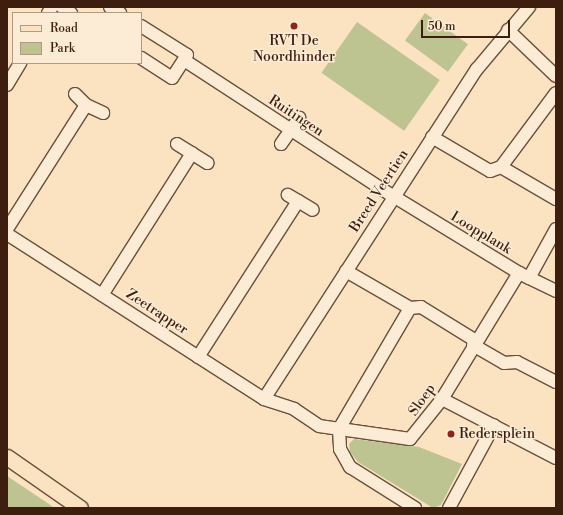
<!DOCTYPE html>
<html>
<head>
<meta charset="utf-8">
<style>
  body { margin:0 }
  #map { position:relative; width:563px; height:515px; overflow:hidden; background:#fbe2c0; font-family:"Libre Bodoni",serif }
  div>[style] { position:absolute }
  .green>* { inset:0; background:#bec392; transform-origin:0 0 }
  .roads { filter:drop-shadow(1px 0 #6c4f3b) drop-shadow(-1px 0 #6c4f3b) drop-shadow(0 1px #6c4f3b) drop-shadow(0 -1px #6c4f3b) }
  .minor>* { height:12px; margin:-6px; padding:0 6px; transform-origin:6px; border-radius:6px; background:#fcecd6 }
  .major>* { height:15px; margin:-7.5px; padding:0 7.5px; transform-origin:7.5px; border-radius:7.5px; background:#fbe2c0 }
  .dots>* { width:11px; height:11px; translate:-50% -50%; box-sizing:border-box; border:2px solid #fcecd6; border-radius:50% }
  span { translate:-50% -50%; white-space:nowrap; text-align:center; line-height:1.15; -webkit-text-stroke:3px #fcecd6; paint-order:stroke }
  .poi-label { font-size:14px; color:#3d1e0f }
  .left { translate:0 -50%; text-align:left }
  .street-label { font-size:14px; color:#3d1e0f }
  .frame { position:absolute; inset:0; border:8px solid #3d1e0f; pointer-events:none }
  .legend { position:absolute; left:12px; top:12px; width:130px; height:52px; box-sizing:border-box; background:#fcecd6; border:1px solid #b09a86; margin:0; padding:5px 7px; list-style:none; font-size:12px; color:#3d1e0f }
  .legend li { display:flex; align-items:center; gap:8px; height:20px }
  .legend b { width:20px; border:1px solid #b09a86 }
  .scale { position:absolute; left:421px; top:20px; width:89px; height:18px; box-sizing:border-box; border:2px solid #3d1e0f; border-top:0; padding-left:5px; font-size:12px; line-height:14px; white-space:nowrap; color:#3d1e0f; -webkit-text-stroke:3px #fcecd6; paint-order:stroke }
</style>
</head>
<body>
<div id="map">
  <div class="green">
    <i style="left:425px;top:13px;width:53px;height:34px;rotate:36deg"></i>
    <i style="left:357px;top:22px;width:101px;height:62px;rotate:35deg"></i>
    <i style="clip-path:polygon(354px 439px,419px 447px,462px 464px,441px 505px,433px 508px,358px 462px,350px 452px,349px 444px)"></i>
    <i style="clip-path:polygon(7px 476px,49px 504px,54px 508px,7px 508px)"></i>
  </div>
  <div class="roads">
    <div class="minor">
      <i style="left:62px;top:7px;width:11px;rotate:34deg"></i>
      <i style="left:110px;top:7px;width:12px;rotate:31deg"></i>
      <i style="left:48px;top:13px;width:7px;rotate:-56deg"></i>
      <i style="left:141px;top:26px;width:54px;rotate:32.2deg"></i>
      <i style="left:187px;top:55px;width:27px;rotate:123deg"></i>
      <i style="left:172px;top:78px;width:37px;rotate:-147deg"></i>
      <i style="left:508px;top:30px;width:66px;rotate:43.8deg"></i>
      <i style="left:184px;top:60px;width:249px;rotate:33.1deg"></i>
      <i style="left:393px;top:196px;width:148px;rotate:31.4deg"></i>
      <i style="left:519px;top:273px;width:41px;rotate:25.9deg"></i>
      <i style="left:7px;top:85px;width:26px;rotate:-59deg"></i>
      <i style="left:75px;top:94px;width:16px;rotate:45deg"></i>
      <i style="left:86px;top:105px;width:19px;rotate:25deg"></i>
      <i style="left:432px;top:137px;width:67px;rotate:30.4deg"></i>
      <i style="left:490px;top:171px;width:12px;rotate:-20deg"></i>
      <i style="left:501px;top:167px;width:92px;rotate:-53.4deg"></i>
      <i style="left:177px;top:144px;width:36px;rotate:32deg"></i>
      <i style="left:281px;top:144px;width:32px;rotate:-55deg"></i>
      <i style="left:501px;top:167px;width:64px;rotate:30.2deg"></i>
      <i style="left:298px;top:201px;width:17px;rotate:31deg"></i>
      <i style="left:7px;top:229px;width:147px;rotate:-57.5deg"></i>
      <i style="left:7px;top:234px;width:305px;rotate:32.7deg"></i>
      <i style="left:264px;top:399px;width:32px;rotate:18deg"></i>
      <i style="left:294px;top:409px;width:30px;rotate:34deg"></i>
      <i style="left:319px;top:426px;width:92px;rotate:8.1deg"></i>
      <i style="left:410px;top:439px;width:51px;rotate:-51.3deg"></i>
      <i style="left:442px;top:399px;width:148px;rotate:-58.6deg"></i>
      <i style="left:346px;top:271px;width:74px;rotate:30deg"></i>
      <i style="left:410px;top:308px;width:11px;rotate:-5deg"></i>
      <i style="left:421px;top:307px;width:65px;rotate:31.7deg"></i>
      <i style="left:529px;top:278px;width:56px;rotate:-61.1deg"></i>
      <i style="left:102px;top:295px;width:168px;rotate:-57.6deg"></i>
      <i style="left:410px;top:308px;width:140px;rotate:120.4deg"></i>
      <i style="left:339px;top:429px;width:20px;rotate:87deg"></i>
      <i style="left:340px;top:449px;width:21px;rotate:61deg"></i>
      <i style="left:350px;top:467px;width:77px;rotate:32.2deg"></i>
      <i style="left:473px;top:345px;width:36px;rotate:30deg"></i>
      <i style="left:504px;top:363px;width:13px;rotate:-4deg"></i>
      <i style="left:517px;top:362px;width:44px;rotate:27.1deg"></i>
      <i style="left:198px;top:357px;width:185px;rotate:-57.3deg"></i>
      <i style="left:298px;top:201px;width:12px;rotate:-149deg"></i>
      <i style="left:264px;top:399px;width:393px;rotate:-57.2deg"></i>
      <i style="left:477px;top:69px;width:81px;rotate:-50deg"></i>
      <i style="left:442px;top:399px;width:128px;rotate:27.4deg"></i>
      <i style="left:449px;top:508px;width:94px;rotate:-61.5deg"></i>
    </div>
    <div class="major">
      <i style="left:7px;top:457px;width:89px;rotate:34.9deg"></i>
    </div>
  </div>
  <div class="dots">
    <i style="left:294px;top:26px;background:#8f2418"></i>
    <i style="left:451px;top:434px;background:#8f2418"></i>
  </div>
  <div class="poi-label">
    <span style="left:294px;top:49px">RVT De<br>Noordhinder</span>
    <span class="left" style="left:459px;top:434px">Redersplein</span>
  </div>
  <div class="street-label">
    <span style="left:296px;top:116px;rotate:33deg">Ruitingen</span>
    <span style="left:379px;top:191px;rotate:-57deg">Breed Veertien</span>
    <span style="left:481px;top:233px;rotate:31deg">Loopplank</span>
    <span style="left:157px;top:312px;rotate:33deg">Zeetrapper</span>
    <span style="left:422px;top:400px;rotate:-55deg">Sloep</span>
  </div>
  <div class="frame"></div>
  <ul class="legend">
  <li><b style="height:5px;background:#fbe2c0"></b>Road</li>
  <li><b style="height:11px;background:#bec392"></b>Park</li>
  </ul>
  <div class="scale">50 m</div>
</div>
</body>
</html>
